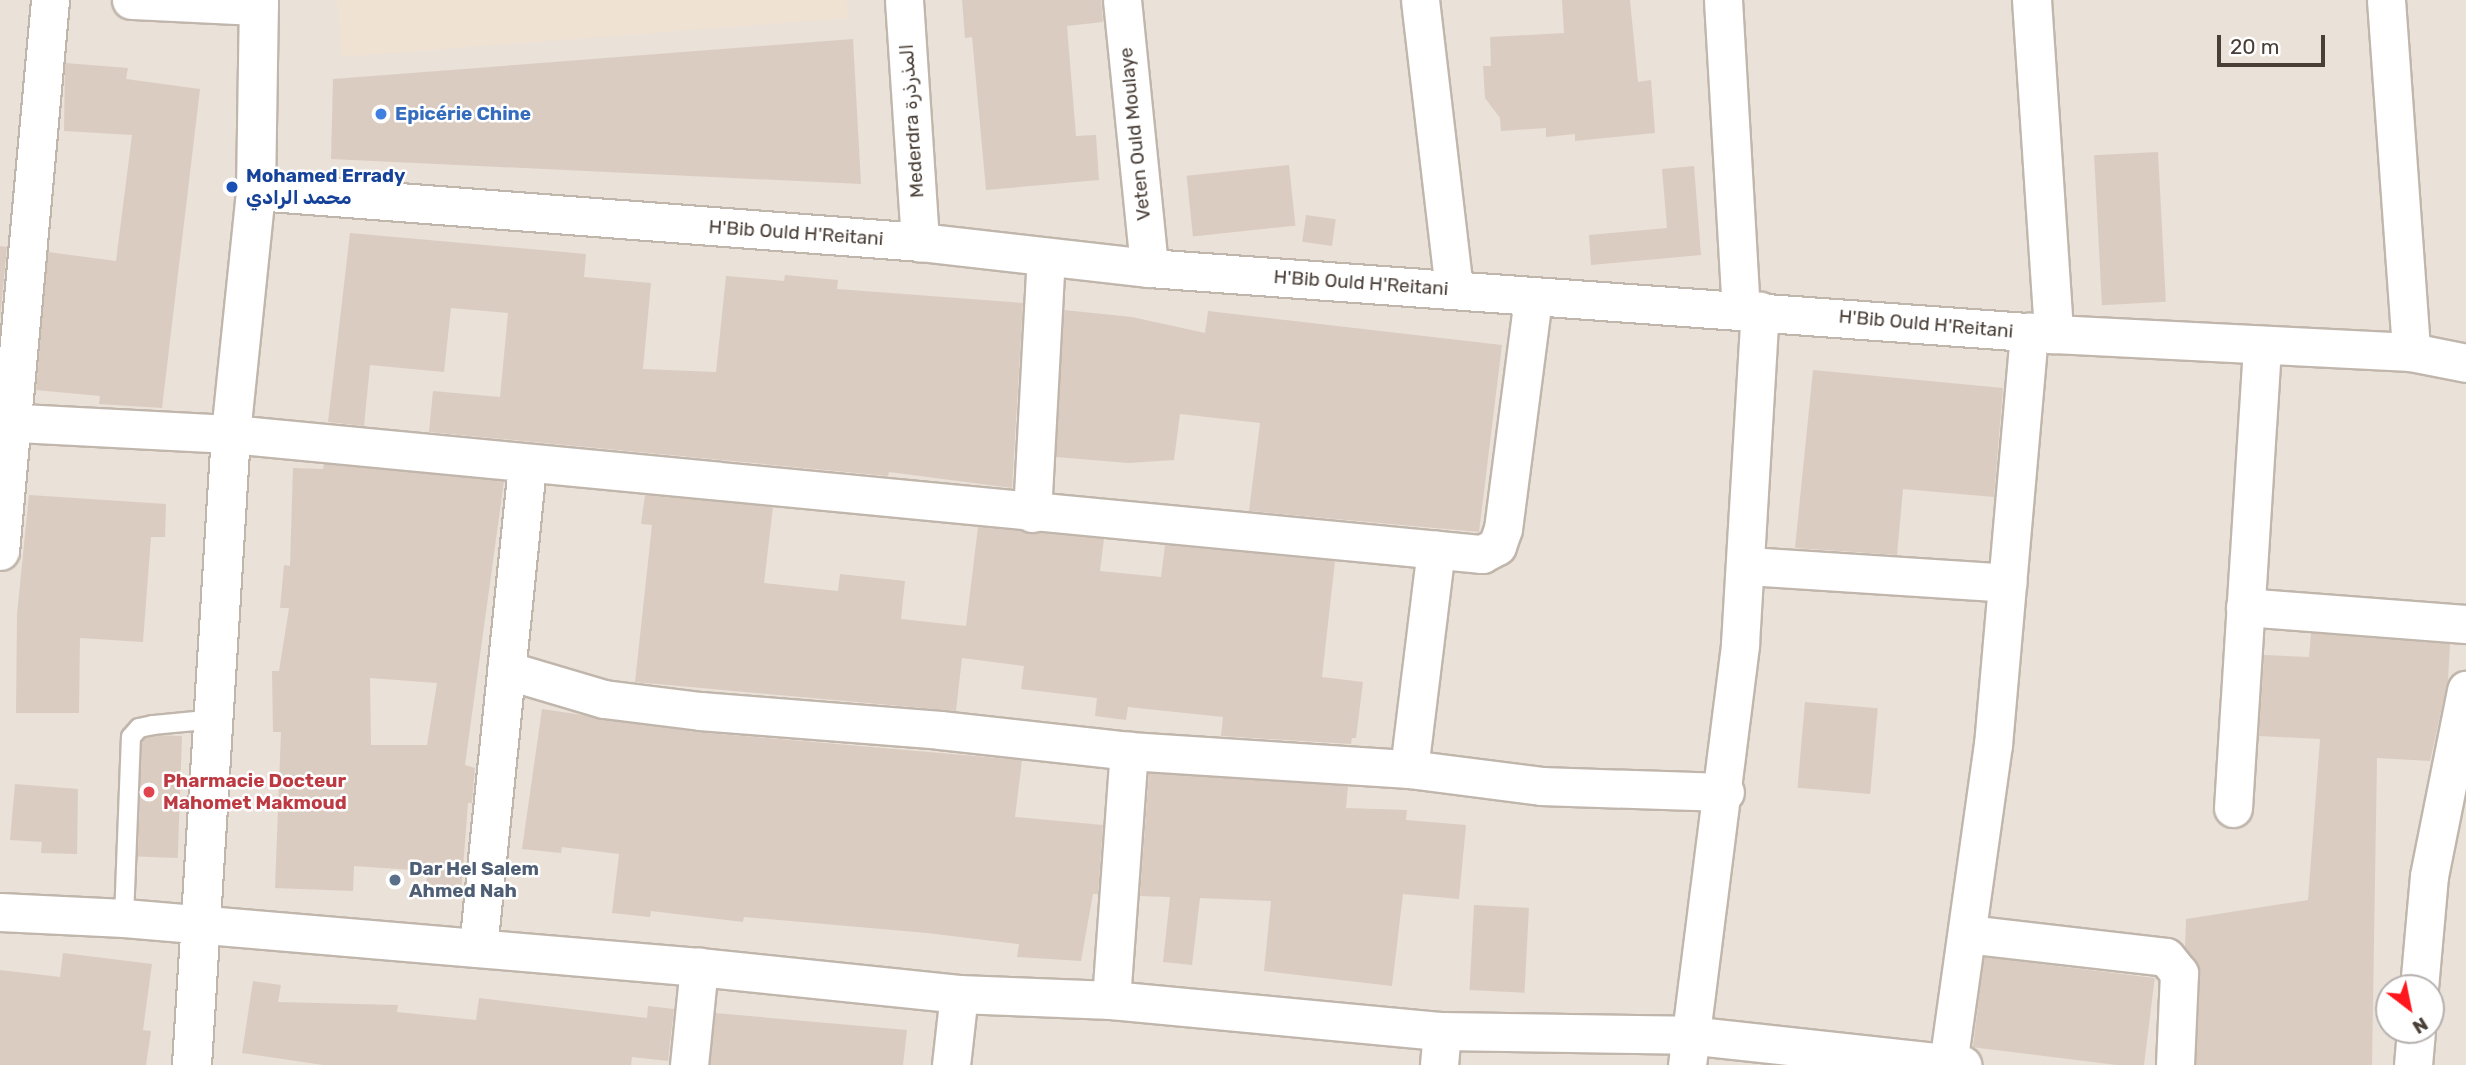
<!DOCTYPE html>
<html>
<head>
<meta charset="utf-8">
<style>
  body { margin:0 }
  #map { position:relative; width:2466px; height:1065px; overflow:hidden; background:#f5f0ea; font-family:Rubik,Vazirmatn,sans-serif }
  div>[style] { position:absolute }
  .residential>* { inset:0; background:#eae1d8 }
  .education>* { inset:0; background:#efe2d3 }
  .building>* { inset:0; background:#dbccc2; transform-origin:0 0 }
  .roads { filter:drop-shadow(2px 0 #c1b6ac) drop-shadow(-2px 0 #c1b6ac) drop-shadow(0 2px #c1b6ac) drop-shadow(0 -2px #c1b6ac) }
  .service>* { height:18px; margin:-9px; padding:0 9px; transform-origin:9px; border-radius:9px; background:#fff }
  .minor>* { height:37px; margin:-18.5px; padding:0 18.5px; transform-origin:18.5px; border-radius:18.5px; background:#fff }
  .tertiary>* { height:38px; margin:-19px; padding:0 19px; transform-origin:19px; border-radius:19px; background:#fff }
  .dots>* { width:19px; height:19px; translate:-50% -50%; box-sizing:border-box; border:4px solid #fff; border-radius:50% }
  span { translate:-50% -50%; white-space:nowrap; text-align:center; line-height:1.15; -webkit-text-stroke:5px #fff; paint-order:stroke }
  .shop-label { font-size:19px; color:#366cbe; font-weight:700 }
  .left { translate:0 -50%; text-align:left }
  .street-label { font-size:19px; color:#4a3f37 }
  .transit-label { font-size:19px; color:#164399; font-weight:700 }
  .health-label { font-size:19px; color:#be3a42; font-weight:700 }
  .service-label { font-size:19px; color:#4e5e75; font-weight:700 }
  .north { position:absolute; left:2375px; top:974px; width:70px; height:70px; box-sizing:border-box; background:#fff; border:2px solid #b7b2af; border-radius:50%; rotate:148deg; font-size:19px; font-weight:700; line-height:28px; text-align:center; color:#4a3f37 }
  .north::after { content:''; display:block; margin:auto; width:24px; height:32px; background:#ff171d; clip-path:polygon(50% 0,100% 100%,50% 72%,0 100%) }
  .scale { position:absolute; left:2217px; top:35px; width:108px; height:32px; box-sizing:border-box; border:4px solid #4a3f37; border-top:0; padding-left:9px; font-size:21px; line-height:24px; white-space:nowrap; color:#4a3f37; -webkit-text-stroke:5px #fff; paint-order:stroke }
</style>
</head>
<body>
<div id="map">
  <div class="residential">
    <i style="clip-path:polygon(evenodd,0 0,2466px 0,2466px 1065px,0 1065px,0 0,2389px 988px,2431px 988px,2431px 1030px,2389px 1030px,2389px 988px)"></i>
  </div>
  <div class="education">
    <i style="clip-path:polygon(337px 0,847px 0,848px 18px,341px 57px)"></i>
  </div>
  <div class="building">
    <i style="clip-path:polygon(962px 0,1101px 0,1103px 22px,1067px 26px,1076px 136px,1096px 135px,1099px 180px,986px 190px,972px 37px,965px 38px)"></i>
    <i style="clip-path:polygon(1562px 0,1630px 0,1638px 82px,1651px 80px,1655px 133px,1575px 141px,1575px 134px,1546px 137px,1546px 128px,1501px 131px,1500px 118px,1485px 98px,1483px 66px,1491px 66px,1490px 37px,1564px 33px)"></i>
    <i style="clip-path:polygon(853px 39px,861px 184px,331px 159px,333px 79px)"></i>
    <i style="clip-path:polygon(65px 63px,128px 68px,126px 79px,200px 89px,162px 408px,99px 404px,100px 396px,36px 390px,48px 252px,116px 261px,132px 135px,64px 131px)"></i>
    <i style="left:2158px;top:152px;width:150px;height:64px;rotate:87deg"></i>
    <i style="left:1289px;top:165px;width:61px;height:103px;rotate:84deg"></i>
    <i style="clip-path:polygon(1694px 166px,1701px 255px,1591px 265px,1589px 235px,1667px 228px,1662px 169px)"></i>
    <i style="left:1306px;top:215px;width:30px;height:27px;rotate:8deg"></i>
    <i style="clip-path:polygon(350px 233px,586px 254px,584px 277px,651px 283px,643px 369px,716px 372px,726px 276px,784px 281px,785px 275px,838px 280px,837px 289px,1023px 303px,1012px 488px,889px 472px,888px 476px,429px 432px,433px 391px,500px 397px,508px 313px,451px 308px,444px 372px,370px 365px,364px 426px,328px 422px)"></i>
    <i style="clip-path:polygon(0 246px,7px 247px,0 319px)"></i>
    <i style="clip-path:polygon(1064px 310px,1132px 317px,1205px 333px,1208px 311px,1502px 345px,1479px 532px,1249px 511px,1260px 423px,1180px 414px,1174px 460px,1128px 463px,1056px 457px)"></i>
    <i style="clip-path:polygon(1813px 370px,2003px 388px,1994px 497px,1903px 489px,1897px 555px,1795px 548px)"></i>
    <i style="clip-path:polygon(evenodd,324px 464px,504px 481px,465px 765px,475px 768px,472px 803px,468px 803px,461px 894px,426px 892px,427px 871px,354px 866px,353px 891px,275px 888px,281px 732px,273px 732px,272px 671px,279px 671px,289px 608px,280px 608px,284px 565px,290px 566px,293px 468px,323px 469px,324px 464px,370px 678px,437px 683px,427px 745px,371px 745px,370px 678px)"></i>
    <i style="clip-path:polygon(29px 495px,166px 504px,165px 537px,151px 537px,143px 642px,80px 638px,79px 713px,16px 713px,17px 614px)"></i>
    <i style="clip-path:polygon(645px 495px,773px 507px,764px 583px,838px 591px,840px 574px,905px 581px,901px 619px,966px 626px,978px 527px,1104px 539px,1100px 571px,1161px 577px,1165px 545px,1335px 561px,1322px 677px,1363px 682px,1356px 738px,1352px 738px,1351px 744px,1221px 736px,1223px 717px,1128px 707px,1126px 720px,1095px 716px,1097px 698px,1021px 689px,1024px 666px,962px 658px,956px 711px,635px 682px,652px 525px,641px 524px)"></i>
    <i style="clip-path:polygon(2311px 633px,2450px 644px,2448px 680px,2430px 761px,2377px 758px,2372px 1065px,2196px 1065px,2200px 974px,2185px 947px,2186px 919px,2308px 900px,2320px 739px,2259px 736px,2264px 655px,2309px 657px)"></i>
    <i style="left:1805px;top:702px;width:73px;height:86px;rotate:5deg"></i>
    <i style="clip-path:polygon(542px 709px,697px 732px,1022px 760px,1015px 817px,1103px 825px,1098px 894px,1093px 894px,1081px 961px,1017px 957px,1019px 944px,927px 933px,744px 917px,743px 922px,651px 911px,650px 917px,612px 913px,619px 854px,562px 847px,561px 853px,522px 849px)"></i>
    <i style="left:182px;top:736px;width:122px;height:40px;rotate:92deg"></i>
    <i style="clip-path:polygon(1149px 773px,1348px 786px,1346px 808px,1407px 810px,1406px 820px,1466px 825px,1459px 899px,1403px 894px,1392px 986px,1264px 971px,1271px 901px,1200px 898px,1192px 965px,1163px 962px,1170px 897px,1140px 896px)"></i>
    <i style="clip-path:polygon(15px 784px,78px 789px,77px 854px,41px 853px,42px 842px,10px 840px)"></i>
    <i style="left:1474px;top:905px;width:55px;height:85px;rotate:3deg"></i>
    <i style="clip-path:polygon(63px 953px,152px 964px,143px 1030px,151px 1031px,146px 1065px,0 1065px,0 970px,60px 977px)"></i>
    <i style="left:1984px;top:957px;width:172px;height:91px;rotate:7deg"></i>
    <i style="clip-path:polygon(253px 981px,281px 985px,278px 1002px,398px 1005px,397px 1012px,476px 1020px,479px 998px,647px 1018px,648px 1006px,674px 1009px,668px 1061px,632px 1057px,631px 1065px,323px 1065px,242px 1053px)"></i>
    <i style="clip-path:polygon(715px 1013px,907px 1030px,903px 1065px,710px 1065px)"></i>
  </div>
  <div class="roads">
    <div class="service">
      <i style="left:124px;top:918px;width:181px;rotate:-87.8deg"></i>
      <i style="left:131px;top:737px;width:12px;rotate:-48deg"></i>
      <i style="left:139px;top:728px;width:14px;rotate:-12deg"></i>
      <i style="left:153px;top:725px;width:62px;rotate:-5.5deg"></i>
    </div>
    <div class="minor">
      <i style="left:131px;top:0;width:128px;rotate:2.7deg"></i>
      <i style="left:904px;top:0;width:243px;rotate:86.2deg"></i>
      <i style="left:1122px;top:0;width:269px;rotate:84.2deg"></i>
      <i style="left:1420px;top:0;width:291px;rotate:83.3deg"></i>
      <i style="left:1723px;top:0;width:311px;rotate:86.7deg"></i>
      <i style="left:2386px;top:0;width:353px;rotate:85.9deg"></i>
      <i style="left:256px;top:191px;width:666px;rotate:4.39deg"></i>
      <i style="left:920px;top:242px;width:230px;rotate:6.5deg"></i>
      <i style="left:1149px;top:268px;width:907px;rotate:4.17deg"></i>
      <i style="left:2054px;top:334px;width:357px;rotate:2.9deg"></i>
      <i style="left:2411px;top:352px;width:56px;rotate:11.3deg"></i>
      <i style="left:0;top:422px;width:231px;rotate:3deg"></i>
      <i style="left:231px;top:434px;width:1257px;rotate:5.48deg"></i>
      <i style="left:1482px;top:554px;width:17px;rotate:-28deg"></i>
      <i style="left:1497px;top:546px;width:18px;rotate:-71deg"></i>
      <i style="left:1503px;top:529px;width:234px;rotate:-82.6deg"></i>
      <i style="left:1032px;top:513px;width:255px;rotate:-86.9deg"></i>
      <i style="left:0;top:551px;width:553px;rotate:-84.81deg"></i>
      <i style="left:1747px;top:566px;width:261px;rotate:3.7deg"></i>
      <i style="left:2245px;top:607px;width:222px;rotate:4.4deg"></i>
      <i style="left:506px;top:670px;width:102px;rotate:16.5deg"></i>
      <i style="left:604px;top:699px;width:97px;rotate:7.1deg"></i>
      <i style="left:700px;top:711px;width:241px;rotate:4.5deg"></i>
      <i style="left:940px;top:730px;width:190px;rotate:6.3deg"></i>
      <i style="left:1129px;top:751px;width:281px;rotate:3.7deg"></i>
      <i style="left:1409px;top:769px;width:133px;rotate:7.3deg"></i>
      <i style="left:1541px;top:786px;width:184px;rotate:1.9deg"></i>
      <i style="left:1409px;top:769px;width:221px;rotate:-83deg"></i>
      <i style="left:2233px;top:808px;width:464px;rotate:-86.4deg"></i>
      <i style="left:0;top:912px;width:124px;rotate:2.8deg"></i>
      <i style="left:124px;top:918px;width:577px;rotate:4.87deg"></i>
      <i style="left:699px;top:967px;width:261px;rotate:5.9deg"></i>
      <i style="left:959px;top:994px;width:152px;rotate:2.3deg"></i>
      <i style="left:1111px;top:1000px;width:332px;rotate:5.4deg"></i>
      <i style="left:1442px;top:1031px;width:246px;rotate:0.9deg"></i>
      <i style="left:1688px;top:1035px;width:276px;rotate:6.2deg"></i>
      <i style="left:1967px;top:934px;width:200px;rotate:6.6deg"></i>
      <i style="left:2166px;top:957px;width:21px;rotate:51deg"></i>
      <i style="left:2179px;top:973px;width:92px;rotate:92.5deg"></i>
      <i style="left:478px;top:948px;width:484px;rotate:-84.2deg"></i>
      <i style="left:2419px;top:988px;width:112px;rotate:-84.9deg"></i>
      <i style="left:2429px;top:876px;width:190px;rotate:-78.7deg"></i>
      <i style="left:1111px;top:1000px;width:250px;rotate:-85.9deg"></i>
      <i style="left:1948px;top:1064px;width:322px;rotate:-82deg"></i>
      <i style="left:1993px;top:745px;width:415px;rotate:-85deg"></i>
      <i style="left:689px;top:1065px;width:99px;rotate:-84.2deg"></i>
      <i style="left:951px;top:1065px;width:71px;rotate:-83.6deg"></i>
      <i style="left:1439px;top:1065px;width:34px;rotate:-85deg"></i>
      <i style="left:1687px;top:1065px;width:424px;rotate:-82.8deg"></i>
      <i style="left:1740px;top:644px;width:334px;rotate:-86.6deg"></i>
      <i style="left:2413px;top:1065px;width:35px;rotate:-85deg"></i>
    </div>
    <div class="tertiary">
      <i style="left:2032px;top:0;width:335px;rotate:86.2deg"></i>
      <i style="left:192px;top:1065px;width:632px;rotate:-86.46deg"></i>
      <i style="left:231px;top:434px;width:244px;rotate:-84.1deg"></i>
      <i style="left:256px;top:191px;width:191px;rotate:-89.1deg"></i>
    </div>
  </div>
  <div class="dots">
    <i style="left:381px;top:114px;background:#3f7fe0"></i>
    <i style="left:232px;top:187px;background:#1a4fb4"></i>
    <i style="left:149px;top:792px;background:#e0444e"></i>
    <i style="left:395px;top:880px;background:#5c6f8a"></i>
  </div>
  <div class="shop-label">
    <span class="left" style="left:395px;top:114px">Epicérie Chine</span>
  </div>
  <div class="street-label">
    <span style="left:912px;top:121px;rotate:-94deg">Mederdra المذرذرة</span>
    <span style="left:1135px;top:134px;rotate:-96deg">Veten Ould Moulaye</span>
    <span style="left:796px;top:233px;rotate:4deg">H'Bib Ould H'Reitani</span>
    <span style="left:1361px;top:283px;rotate:4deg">H'Bib Ould H'Reitani</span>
    <span style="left:1926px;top:324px;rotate:5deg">H'Bib Ould H'Reitani</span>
  </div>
  <div class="transit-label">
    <span class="left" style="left:246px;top:187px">Mohamed Errady<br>محمد الرادي</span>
  </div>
  <div class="health-label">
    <span class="left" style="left:163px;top:792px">Pharmacie Docteur<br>Mahomet Makmoud</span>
  </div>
  <div class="service-label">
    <span class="left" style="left:409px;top:880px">Dar Hel Salem<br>Ahmed Nah</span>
  </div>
  <div class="north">N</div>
  <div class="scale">20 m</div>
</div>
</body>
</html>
